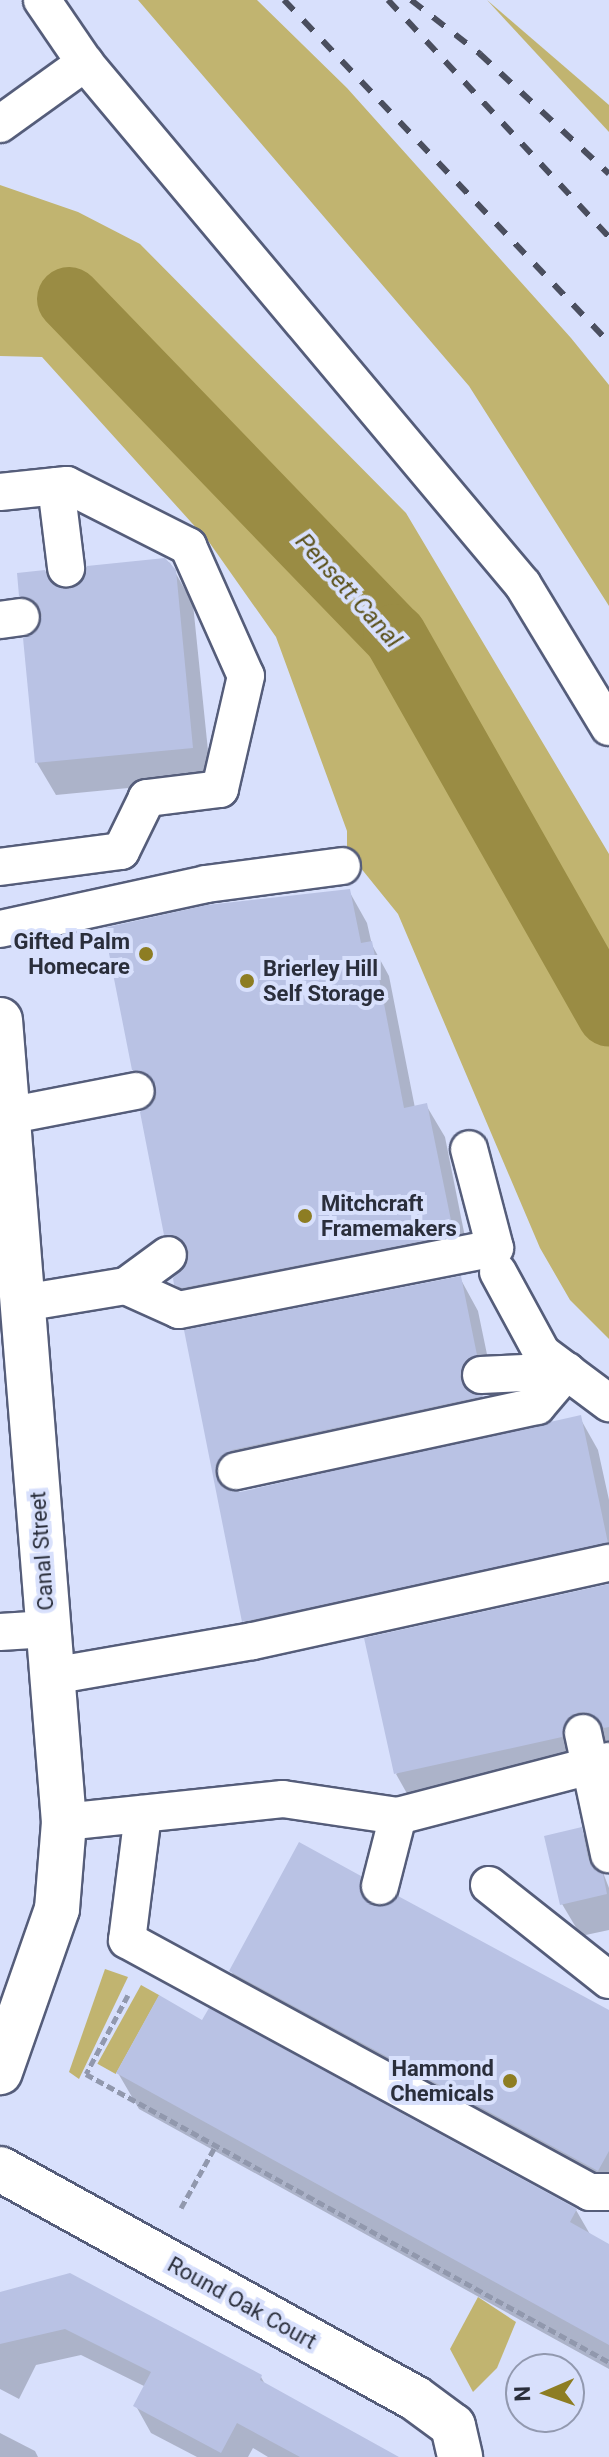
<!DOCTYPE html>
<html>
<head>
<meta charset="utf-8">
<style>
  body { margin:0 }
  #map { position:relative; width:609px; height:2457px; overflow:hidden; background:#d8e0fc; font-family:Roboto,sans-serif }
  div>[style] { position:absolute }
  .green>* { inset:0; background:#c1b470; transform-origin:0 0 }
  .shadow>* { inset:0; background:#0003 }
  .canal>* { height:64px; margin:-32px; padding:0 32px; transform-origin:32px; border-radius:32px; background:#9a8c44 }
  .building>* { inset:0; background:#b9c2e4 }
  .path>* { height:5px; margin-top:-2.5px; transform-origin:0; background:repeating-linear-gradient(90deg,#9198ad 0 8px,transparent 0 12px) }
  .roads { filter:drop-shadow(2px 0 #555d7a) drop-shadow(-2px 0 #555d7a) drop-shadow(0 2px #555d7a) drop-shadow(0 -2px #555d7a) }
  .lane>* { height:36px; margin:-18px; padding:0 18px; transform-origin:18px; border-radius:18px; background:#fff }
  .street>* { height:44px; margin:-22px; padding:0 22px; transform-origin:22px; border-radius:22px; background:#fff }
  .rail>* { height:6px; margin-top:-3px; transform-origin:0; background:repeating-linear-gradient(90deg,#4a4e5e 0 14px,transparent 0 28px) }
  .dots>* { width:22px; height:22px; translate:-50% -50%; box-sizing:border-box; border:4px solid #d8e0fc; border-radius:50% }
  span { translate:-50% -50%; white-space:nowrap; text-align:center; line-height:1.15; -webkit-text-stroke:8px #d8e0fc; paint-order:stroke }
  .poi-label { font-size:22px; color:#2a2e3b; font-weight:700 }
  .right { translate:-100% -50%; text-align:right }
  .left { translate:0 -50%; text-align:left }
  .street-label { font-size:22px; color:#2a2e3b }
  .water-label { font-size:24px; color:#594f18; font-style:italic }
  .north { position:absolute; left:505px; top:2353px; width:80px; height:80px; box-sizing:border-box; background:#d8e0fc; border:2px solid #9299af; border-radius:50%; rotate:268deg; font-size:22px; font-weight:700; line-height:32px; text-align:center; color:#2a2e3b }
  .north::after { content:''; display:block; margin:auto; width:28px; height:36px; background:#8d7d23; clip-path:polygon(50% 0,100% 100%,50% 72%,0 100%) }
</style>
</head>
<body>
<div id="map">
  <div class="green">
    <i style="clip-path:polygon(138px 0,257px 0,347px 88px,571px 338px,609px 385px,609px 606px,469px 386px)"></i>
    <i style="clip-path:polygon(487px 0,609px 105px,609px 132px)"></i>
    <i style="clip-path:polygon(0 185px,78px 212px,140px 244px,406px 513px,609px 854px,609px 1339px,570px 1300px,540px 1248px,398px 914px,347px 851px,347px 831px,276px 637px,209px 542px,42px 357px,0 356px)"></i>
    <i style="clip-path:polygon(105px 1969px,128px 1977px,79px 2079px,69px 2072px)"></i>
    <i style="left:141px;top:1985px;width:21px;height:90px;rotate:29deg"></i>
    <i style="clip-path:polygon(478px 2297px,516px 2322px,497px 2368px,473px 2392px,450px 2349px)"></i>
  </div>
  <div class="shadow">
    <i style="clip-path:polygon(165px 560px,170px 563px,193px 604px,211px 780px,56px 795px,37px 763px,36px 634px,39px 627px,21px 596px,51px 584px,68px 591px)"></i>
    <i style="clip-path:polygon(349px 891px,367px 923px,372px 945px,389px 976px,415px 1108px,426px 1105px,445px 1137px,471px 1267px,195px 1317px,176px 1284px,186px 1268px,166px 1234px,153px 1104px,133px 1070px)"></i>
    <i style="clip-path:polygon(460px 1278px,478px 1311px,494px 1388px,482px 1396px,501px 1428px,250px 1482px,236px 1494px,580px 1418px,598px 1450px,609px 1500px,609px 1578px,263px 1653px,244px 1621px,186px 1332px)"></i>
    <i style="clip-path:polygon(609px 1587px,609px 1747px,414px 1806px,396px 1774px)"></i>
    <i style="clip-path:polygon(581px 1830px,599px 1862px,609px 1888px,609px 1930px,581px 1936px,562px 1904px)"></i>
    <i style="clip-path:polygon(360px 1877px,377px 1908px,609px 2013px,609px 2199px,249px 2004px,231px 1971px)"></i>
    <i style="clip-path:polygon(118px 2073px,576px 2210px,591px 2236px,609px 2246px,609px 2369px,139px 2109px)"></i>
    <i style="clip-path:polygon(0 2294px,261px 2377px,266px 2386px,367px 2457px,268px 2457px,253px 2448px,248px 2457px,197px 2457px,151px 2433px,136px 2406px,146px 2387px,81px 2355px,36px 2365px,19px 2399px,0 2389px)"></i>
    <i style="clip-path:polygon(0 2433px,35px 2451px,38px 2457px,0 2457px)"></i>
  </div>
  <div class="canal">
    <i style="left:69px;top:299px;width:469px;rotate:46deg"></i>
    <i style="left:395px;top:636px;width:435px;rotate:60.5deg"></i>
  </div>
  <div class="building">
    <i style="clip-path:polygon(165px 558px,176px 570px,193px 748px,35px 763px,23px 638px,35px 633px,42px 615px,37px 603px,19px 596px,17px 573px,45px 570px,50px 581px,68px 589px,79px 584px,87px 566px)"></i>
    <i style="clip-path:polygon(350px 889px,361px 943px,372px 941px,404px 1108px,427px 1103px,454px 1235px,182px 1288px,174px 1285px,173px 1278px,187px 1264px,189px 1252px,177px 1236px,164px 1235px,140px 1112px,156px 1099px,156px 1086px,144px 1072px,132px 1070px,104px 928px,207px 905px)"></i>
    <i style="clip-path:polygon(461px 1276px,477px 1355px,463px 1365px,460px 1377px,471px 1393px,484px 1396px,232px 1450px,216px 1464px,215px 1475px,220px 1484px,229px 1491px,240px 1492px,581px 1415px,608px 1543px,242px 1622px,184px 1330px)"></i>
    <i style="clip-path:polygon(609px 1584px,609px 1727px,604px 1728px,590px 1713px,579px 1712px,568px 1718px,562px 1737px,394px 1774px,364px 1638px)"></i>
    <i style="clip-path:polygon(582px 1827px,588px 1858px,594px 1869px,603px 1874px,607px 1894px,560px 1905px,544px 1836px)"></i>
    <i style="clip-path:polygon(299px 1842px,361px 1876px,360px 1892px,374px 1906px,386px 1906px,398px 1896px,609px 2010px,609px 2151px,598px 2171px,229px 1971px)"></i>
    <i style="clip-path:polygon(159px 1995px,202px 2020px,209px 2008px,577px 2209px,570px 2222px,609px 2244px,609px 2345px,116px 2073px)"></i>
    <i style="clip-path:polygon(70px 2273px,262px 2375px,260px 2380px,399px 2457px,300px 2457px,237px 2423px,221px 2453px,133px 2406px,151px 2372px,65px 2329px,0 2344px,0 2292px)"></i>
  </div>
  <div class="path">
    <i style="left:128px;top:1995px;width:89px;rotate:118deg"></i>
    <i style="left:86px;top:2074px;width:597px;rotate:28.84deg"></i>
    <i style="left:181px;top:2208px;width:72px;rotate:-60.9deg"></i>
  </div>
  <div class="roads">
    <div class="lane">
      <i style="left:42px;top:0;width:76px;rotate:55.7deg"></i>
      <i style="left:85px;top:63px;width:681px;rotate:50deg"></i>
      <i style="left:523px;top:585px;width:166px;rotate:58.8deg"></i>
      <i style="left:0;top:124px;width:105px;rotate:-35.7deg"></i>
      <i style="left:56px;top:486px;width:83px;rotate:83deg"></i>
      <i style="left:0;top:492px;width:67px;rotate:-6deg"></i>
      <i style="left:67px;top:485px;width:136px;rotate:26.8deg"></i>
      <i style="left:188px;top:546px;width:142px;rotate:66deg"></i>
      <i style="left:246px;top:676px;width:116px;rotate:103deg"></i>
      <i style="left:220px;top:789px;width:74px;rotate:173deg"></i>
      <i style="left:147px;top:798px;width:59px;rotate:116.1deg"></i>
      <i style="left:121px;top:851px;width:122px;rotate:172.5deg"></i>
      <i style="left:0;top:620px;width:21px;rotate:-8deg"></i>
      <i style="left:0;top:929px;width:211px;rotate:-12.3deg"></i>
      <i style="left:206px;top:884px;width:137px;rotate:-7.5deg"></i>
      <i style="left:7px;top:1116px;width:131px;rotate:-11deg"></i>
      <i style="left:498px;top:1272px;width:92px;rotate:61.5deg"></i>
      <i style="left:542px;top:1353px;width:84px;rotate:36.7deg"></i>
      <i style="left:126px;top:1286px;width:58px;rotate:24.4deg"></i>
      <i style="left:179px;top:1310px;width:322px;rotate:-11.1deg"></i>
      <i style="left:495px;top:1248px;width:102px;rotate:-104.7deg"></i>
      <i style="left:23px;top:1303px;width:104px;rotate:-9.4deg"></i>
      <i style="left:126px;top:1286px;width:52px;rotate:-36.4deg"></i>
      <i style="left:481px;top:1375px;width:86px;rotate:-2.7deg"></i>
      <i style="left:236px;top:1471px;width:308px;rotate:-12.2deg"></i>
      <i style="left:537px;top:1406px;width:46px;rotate:-49.4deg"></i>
      <i style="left:0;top:1632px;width:48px;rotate:-3.6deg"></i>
      <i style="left:52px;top:1676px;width:204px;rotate:-9.9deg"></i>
      <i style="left:253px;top:1641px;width:364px;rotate:-12.4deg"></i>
      <i style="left:583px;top:1733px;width:124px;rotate:77.9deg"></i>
      <i style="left:143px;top:1814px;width:127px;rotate:97.2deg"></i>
      <i style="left:127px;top:1940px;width:527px;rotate:28.56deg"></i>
      <i style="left:590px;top:2192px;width:19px"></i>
      <i style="left:64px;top:1822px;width:220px;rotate:-6deg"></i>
      <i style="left:283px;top:1799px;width:116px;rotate:8.4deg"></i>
      <i style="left:398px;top:1816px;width:218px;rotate:-14.6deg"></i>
      <i style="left:489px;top:1885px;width:153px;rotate:38.4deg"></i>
      <i style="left:380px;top:1886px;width:72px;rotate:-75.6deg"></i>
    </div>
    <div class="street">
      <i style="left:0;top:1020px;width:805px;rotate:85.44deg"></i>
      <i style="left:64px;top:1822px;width:87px;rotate:94.6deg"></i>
      <i style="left:57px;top:1909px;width:173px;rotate:109.3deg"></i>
      <i style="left:0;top:2169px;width:474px;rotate:28.9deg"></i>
      <i style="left:415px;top:2398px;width:47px;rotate:36.4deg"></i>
      <i style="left:453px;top:2426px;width:32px;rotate:77deg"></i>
    </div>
  </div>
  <div class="rail">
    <i style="left:284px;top:0;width:473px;rotate:46.5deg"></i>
    <i style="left:388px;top:0;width:324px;rotate:47deg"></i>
    <i style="left:411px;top:0;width:88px;rotate:38deg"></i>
    <i style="left:480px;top:54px;width:176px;rotate:42.9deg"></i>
  </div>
  <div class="dots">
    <i style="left:146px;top:954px;background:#8d7d23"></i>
    <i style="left:247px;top:981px;background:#8d7d23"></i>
    <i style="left:305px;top:1216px;background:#8d7d23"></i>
    <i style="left:510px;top:2081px;background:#8d7d23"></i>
  </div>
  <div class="poi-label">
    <span class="right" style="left:130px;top:954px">Gifted Palm<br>Homecare</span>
    <span class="left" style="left:263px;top:981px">Brierley Hill<br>Self Storage</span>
    <span class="left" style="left:321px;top:1216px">Mitchcraft<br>Framemakers</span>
    <span class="right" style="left:494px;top:2081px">Hammond<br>Chemicals</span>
  </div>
  <div class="street-label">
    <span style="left:42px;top:1551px;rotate:-94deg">Canal Street</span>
    <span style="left:242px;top:2303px;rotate:29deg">Round Oak Court</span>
  </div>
  <div class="water-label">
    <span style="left:348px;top:591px;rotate:48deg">Pensett Canal</span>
  </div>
  <div class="north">N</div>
</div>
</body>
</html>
